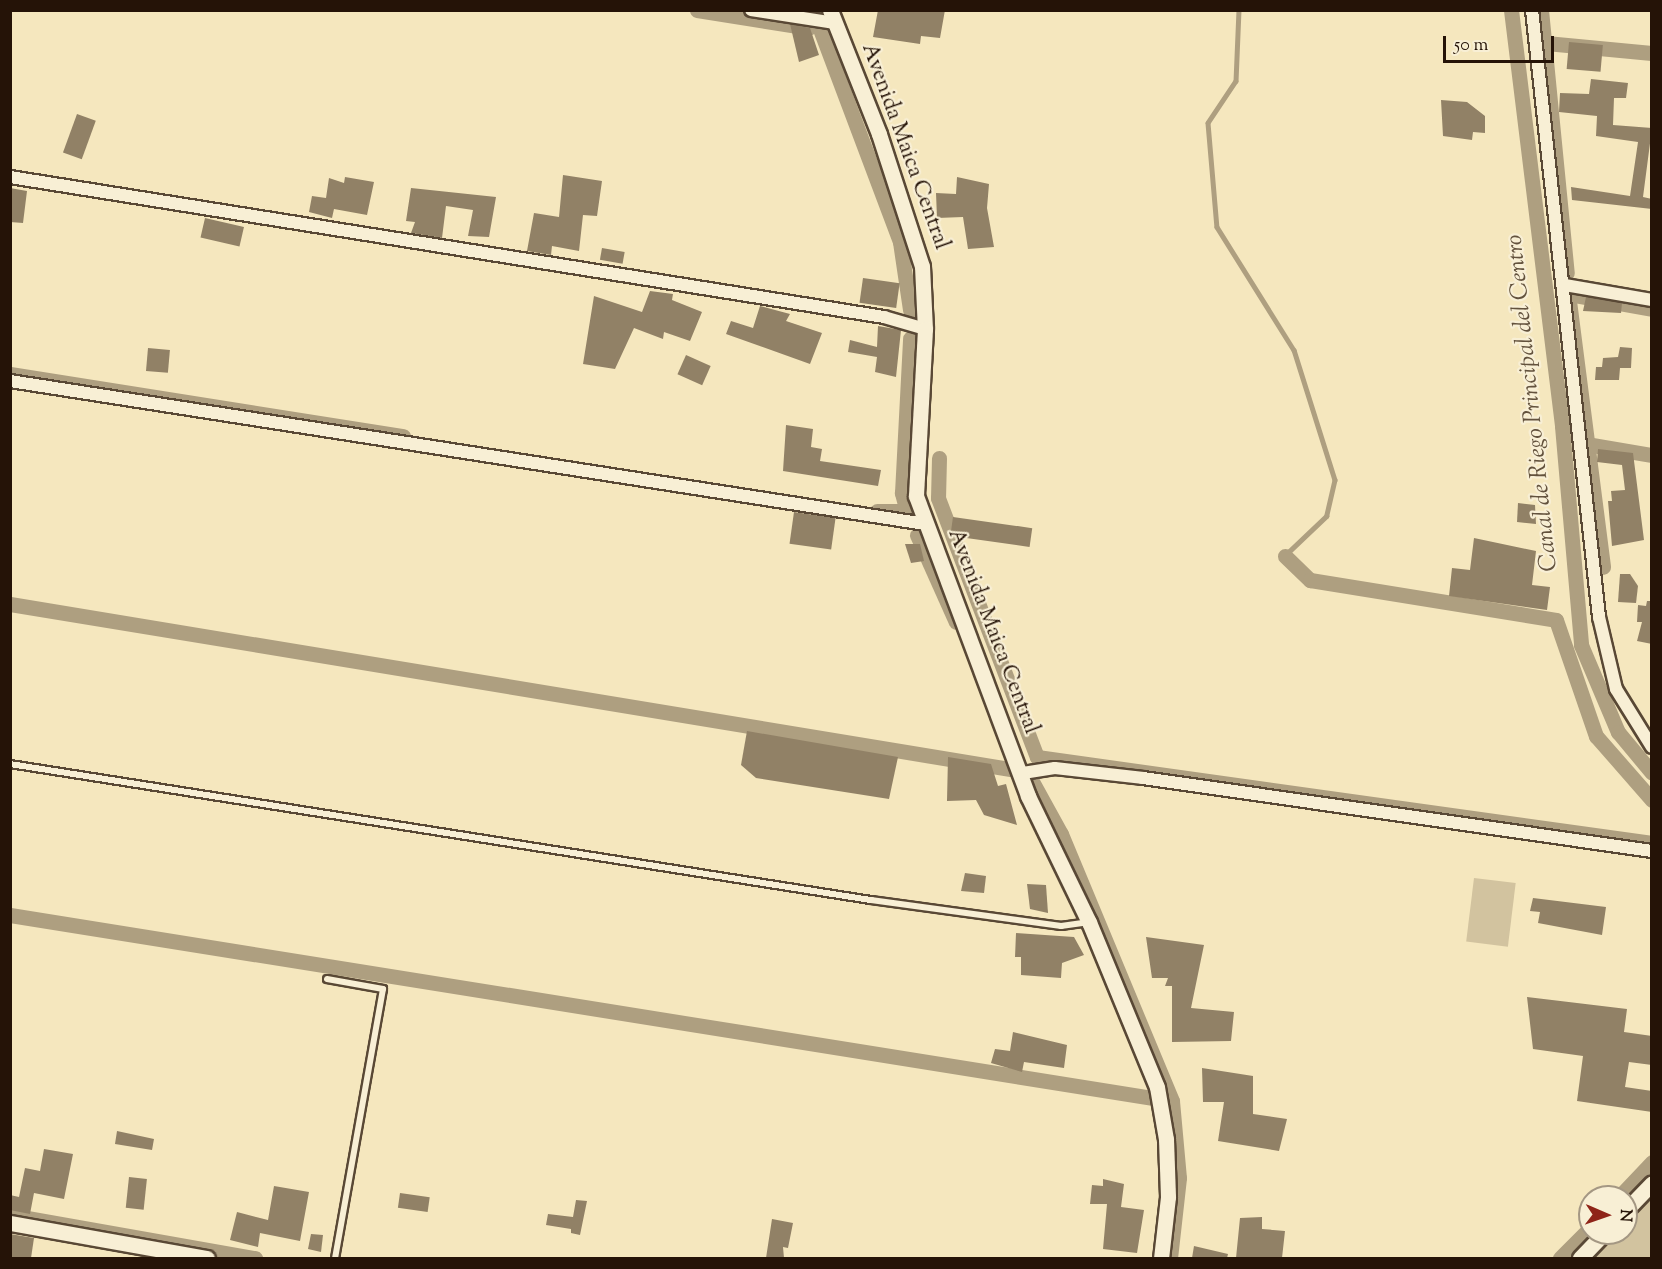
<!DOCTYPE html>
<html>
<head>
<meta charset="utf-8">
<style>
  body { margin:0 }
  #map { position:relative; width:1662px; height:1269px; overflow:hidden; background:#f5e7be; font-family:"Sorts Mill Goudy",serif }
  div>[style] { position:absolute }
  .green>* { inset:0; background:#d2c39f; transform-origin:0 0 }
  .stream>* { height:4.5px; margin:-2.25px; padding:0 2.25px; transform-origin:2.25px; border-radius:2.25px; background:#ae9f80 }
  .canal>* { height:15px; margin:-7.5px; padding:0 7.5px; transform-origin:7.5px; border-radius:7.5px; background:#ae9f80 }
  .building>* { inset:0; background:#918166; transform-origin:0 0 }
  .roads { filter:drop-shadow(2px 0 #594835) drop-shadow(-2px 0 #594835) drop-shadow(0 2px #594835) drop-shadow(0 -2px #594835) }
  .service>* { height:6px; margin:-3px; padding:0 3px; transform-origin:3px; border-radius:3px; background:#f8efd5 }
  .minor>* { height:12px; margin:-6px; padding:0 6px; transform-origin:6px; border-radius:6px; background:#f8efd5 }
  .tertiary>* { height:15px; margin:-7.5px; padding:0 7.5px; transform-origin:7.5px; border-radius:7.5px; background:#f8efd5 }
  span { translate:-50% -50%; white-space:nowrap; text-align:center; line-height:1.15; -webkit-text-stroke:4.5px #f8efd5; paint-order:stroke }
  .street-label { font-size:22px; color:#251307 }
  .water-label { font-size:24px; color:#63523d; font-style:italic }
  .frame { position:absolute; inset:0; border:12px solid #251307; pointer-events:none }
  .north { position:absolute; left:1578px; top:1185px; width:60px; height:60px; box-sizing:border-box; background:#f8efd5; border:2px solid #a49783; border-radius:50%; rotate:92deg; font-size:16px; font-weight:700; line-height:24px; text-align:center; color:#251307 }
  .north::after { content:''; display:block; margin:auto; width:21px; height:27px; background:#8f2418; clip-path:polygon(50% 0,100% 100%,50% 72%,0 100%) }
  .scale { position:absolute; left:1443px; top:36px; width:111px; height:27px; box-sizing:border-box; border:3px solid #251307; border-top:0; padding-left:8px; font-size:18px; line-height:21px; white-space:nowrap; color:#251307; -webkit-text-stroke:4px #f8efd5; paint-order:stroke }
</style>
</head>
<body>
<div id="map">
  <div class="green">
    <i style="left:1474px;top:878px;width:42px;height:64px;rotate:7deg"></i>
    <i style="clip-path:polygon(1651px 1195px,1651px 1258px,1591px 1258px,1616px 1233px,1626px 1233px,1626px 1222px)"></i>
  </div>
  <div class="stream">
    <i style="left:1239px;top:10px;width:71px;rotate:92.4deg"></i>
    <i style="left:1236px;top:81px;width:50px;rotate:123.7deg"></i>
    <i style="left:1208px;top:123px;width:104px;rotate:85.1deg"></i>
    <i style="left:1217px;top:227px;width:145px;rotate:58deg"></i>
    <i style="left:1294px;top:350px;width:136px;rotate:72.5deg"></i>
    <i style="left:1335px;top:480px;width:37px;rotate:103deg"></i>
    <i style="left:1327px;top:516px;width:58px;rotate:136.4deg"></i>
  </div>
  <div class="canal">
    <i style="left:697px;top:10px;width:113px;rotate:9.1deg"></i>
    <i style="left:813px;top:10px;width:1px;rotate:45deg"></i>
    <i style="left:1511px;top:10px;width:419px;rotate:83deg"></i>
    <i style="left:1562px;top:426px;width:220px;rotate:85deg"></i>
    <i style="left:1581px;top:645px;width:95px;rotate:67deg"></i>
    <i style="left:1618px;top:732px;width:53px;rotate:50.3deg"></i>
    <i style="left:1541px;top:10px;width:264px;rotate:84.4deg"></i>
    <i style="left:820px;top:29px;width:228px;rotate:69.4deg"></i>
    <i style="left:900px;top:242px;width:69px;rotate:81.6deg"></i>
    <i style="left:1546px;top:43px;width:106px;rotate:5.4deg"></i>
    <i style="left:1568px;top:293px;width:276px;rotate:82.7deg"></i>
    <i style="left:1569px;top:294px;width:84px;rotate:10.2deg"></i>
    <i style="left:10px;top:374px;width:398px;rotate:9deg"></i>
    <i style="left:1592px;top:445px;width:61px;rotate:9.5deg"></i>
    <i style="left:939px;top:458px;width:40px;rotate:91.4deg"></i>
    <i style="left:938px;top:498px;width:277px;rotate:69.1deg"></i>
    <i style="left:1037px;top:757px;width:621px;rotate:7.96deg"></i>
    <i style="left:877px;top:511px;width:29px"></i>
    <i style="left:907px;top:512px;width:20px;rotate:-105deg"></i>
    <i style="left:902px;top:493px;width:155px;rotate:-87deg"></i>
    <i style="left:917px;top:535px;width:95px;rotate:65.9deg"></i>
    <i style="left:1285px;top:556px;width:35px;rotate:44deg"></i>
    <i style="left:1310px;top:580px;width:249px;rotate:9.2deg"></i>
    <i style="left:1556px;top:620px;width:123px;rotate:71deg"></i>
    <i style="left:1596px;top:736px;width:85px;rotate:48.8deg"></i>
    <i style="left:10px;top:604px;width:1014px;rotate:9.37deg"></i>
    <i style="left:1033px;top:783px;width:58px;rotate:61.2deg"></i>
    <i style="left:1061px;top:834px;width:289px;rotate:67.4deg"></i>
    <i style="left:1172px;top:1101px;width:77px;rotate:84.8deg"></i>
    <i style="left:1179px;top:1178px;width:81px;rotate:96.4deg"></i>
    <i style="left:10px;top:915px;width:1158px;rotate:9.1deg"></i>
    <i style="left:1619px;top:1197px;width:48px;rotate:-46.7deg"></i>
    <i style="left:10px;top:1215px;width:249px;rotate:10deg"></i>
    <i style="left:1560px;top:1258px;width:42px;rotate:-45deg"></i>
  </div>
  <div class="building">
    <i style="clip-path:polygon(878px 10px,945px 10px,940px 38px,921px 36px,920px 44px,873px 37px)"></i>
    <i style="clip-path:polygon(790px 24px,810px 28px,819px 55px,799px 62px)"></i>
    <i style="left:1569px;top:42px;width:34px;height:27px;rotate:5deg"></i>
    <i style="clip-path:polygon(1591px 79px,1628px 83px,1626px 98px,1614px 98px,1613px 125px,1652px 128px,1643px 197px,1652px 199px,1652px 209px,1572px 200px,1571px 187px,1630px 196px,1638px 142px,1596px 136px,1597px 116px,1559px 112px,1560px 93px,1589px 94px)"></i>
    <i style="clip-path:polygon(1441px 100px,1467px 102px,1485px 116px,1485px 133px,1473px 132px,1472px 140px,1443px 136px)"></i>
    <i style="left:77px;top:114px;width:20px;height:41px;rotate:20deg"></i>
    <i style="clip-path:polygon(563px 175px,602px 181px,597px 216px,583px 215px,579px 251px,552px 246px,551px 255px,527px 251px,534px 213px,559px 217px)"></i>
    <i style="clip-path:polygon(345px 177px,374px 182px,367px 215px,334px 209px,332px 218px,309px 212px,312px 196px,326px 198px,329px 178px,344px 183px)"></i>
    <i style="clip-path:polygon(957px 177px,989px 184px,987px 208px,994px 247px,968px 249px,963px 217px,937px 218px,936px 193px,956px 194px)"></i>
    <i style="clip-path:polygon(10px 188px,27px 191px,23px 223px,10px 222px)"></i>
    <i style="clip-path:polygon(411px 188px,496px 197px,489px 237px,468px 236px,473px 210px,446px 206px,442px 238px,411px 233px,415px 222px,406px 221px)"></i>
    <i style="left:205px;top:218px;width:40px;height:20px;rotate:13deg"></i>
    <i style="left:602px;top:248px;width:23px;height:12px;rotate:10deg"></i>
    <i style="left:863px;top:278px;width:37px;height:25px;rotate:8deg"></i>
    <i style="clip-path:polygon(650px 291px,673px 294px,672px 300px,702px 312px,690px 341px,664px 332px,663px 339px,634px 328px,615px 369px,583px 364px,594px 296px,642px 312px)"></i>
    <i style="clip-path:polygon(1586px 297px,1622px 303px,1621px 313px,1583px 311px)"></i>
    <i style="clip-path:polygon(760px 306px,790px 314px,786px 321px,822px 333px,810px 364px,726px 334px,731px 321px,753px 328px)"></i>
    <i style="clip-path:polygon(878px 326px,901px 330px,896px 377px,875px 372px,877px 357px,848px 352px,850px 340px,877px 347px)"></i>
    <i style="clip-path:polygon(1620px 347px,1632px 348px,1631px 368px,1620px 368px,1619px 380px,1595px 380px,1596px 367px,1602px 367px,1603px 358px,1618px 357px)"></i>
    <i style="left:148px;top:348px;width:22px;height:23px;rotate:5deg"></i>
    <i style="left:686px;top:355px;width:27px;height:21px;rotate:24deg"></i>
    <i style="clip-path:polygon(786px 425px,813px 429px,811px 447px,822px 449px,820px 461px,881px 470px,878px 486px,783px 471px)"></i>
    <i style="clip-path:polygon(1598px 449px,1633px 453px,1644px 540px,1612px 546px,1608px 501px,1612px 501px,1611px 491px,1625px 490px,1622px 465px,1597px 462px)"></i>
    <i style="clip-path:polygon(1518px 503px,1535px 505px,1536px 524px,1517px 522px)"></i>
    <i style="left:794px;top:512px;width:42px;height:32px;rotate:8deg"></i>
    <i style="left:953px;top:517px;width:80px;height:19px;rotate:8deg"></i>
    <i style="clip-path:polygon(1474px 538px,1536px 551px,1532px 585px,1550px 587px,1547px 610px,1449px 596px,1452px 568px,1470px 570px)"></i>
    <i style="clip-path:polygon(905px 544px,920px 544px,924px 561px,911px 563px)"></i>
    <i style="clip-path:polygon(1620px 574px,1630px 574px,1638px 586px,1636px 603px,1618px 602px)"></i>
    <i style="clip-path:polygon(1647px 601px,1652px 601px,1652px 644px,1637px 641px,1642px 622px,1637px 622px,1638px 605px,1646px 606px)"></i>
    <i style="clip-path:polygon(747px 731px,898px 757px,889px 799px,756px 778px,741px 765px)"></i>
    <i style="clip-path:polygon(948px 757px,991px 764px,998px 786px,1006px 784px,1017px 825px,984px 815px,976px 800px,947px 801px)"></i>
    <i style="clip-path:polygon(965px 873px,986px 876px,984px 893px,961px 891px)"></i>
    <i style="clip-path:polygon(1027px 884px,1046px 885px,1048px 913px,1030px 909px)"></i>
    <i style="clip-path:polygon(1533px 898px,1606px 907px,1602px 935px,1538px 923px,1540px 912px,1530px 911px)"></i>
    <i style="clip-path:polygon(1016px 933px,1074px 937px,1084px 955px,1062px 963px,1061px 978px,1021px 975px,1021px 957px,1015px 957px)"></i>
    <i style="clip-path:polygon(1146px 937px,1204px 945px,1191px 1008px,1234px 1012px,1231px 1041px,1172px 1042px,1172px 986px,1165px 986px,1168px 978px,1152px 978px)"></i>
    <i style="clip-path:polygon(1527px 997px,1627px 1009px,1624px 1032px,1652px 1036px,1652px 1065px,1629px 1062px,1625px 1087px,1652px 1091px,1652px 1112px,1577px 1101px,1583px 1056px,1533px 1049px)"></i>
    <i style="clip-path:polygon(1013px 1032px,1067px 1045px,1064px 1068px,1024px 1062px,1022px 1072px,991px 1063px,995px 1049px,1010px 1051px)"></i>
    <i style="clip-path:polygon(1202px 1068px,1253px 1076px,1253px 1114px,1287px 1119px,1279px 1151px,1218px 1141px,1224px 1102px,1203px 1102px)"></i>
    <i style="clip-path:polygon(117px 1131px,154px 1139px,152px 1150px,115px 1144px)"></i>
    <i style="clip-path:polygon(44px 1149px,73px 1154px,64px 1199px,34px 1193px,30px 1214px,10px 1210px,10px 1195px,19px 1197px,25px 1168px,40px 1171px)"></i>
    <i style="left:129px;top:1177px;width:18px;height:31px;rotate:6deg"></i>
    <i style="clip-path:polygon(1103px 1179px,1124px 1184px,1121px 1207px,1144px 1210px,1137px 1253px,1103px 1249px,1107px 1204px,1090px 1204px,1092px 1185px,1103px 1186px)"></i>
    <i style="clip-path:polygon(274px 1186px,309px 1192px,300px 1241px,260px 1233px,258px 1247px,230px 1240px,237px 1212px,268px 1220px)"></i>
    <i style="left:400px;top:1193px;width:30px;height:15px;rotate:8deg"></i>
    <i style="clip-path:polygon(576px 1200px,587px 1201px,580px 1235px,571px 1233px,571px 1229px,546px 1225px,548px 1214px,573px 1217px)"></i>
    <i style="clip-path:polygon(1262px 1217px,1262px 1229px,1285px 1231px,1282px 1258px,1236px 1258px,1240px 1218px)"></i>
    <i style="clip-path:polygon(772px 1219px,793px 1223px,788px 1248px,783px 1247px,784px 1258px,766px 1258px)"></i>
    <i style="clip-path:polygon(10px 1234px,34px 1238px,31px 1258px,10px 1258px)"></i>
    <i style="clip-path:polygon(311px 1234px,323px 1235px,321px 1252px,308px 1249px)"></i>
    <i style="clip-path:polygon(1194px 1246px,1228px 1254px,1227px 1258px,1192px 1258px)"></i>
  </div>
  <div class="roads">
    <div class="service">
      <i style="left:10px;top:764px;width:872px;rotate:8.98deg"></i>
      <i style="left:871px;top:900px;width:192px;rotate:7.8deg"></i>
      <i style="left:1061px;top:926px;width:27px;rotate:-8deg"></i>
      <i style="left:327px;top:979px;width:57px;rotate:10.1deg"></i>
      <i style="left:383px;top:989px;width:273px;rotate:100.1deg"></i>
    </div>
    <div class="minor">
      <i style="left:751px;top:10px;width:85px;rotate:8.8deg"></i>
      <i style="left:1532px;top:10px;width:611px;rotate:83.7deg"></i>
      <i style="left:1599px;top:617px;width:74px;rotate:76.7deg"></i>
      <i style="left:1616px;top:689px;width:68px;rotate:58.2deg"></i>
      <i style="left:10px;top:177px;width:885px;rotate:9.1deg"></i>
      <i style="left:884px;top:317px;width:43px;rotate:16.3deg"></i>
      <i style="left:1565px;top:285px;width:88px;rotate:9.8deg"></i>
      <i style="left:10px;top:381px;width:926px;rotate:8.88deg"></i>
      <i style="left:1023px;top:773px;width:32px;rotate:-9deg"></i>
      <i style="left:1055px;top:768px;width:89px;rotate:6.5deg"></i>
      <i style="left:1143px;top:778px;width:514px;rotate:8.16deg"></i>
    </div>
    <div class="tertiary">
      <i style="left:830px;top:10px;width:133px;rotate:68.4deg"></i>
      <i style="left:879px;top:134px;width:139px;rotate:72deg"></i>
      <i style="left:922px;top:266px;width:63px;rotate:87.3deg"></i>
      <i style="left:925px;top:329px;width:167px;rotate:93.1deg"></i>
      <i style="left:916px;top:496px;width:320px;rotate:69.5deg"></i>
      <i style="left:1028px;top:796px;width:140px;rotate:64.2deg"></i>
      <i style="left:1089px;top:922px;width:178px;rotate:67.6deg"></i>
      <i style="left:1157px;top:1087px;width:53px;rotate:80.2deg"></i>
      <i style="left:1166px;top:1139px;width:58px;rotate:88deg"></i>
      <i style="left:1168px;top:1197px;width:61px;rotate:96.5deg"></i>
      <i style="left:1626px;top:1210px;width:37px;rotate:-46deg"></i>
      <i style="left:10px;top:1223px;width:200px;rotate:10.1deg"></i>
      <i style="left:1580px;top:1258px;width:35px;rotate:-46deg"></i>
    </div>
  </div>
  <div class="street-label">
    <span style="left:904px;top:147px;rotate:70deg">Avenida Maica Central</span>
    <span style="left:992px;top:632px;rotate:69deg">Avenida Maica Central</span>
  </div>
  <div class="water-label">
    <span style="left:1533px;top:403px;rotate:-96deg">Canal de Riego Principal del Centro</span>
  </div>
  <div class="frame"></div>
  <div class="north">N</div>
  <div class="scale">50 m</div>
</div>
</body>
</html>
